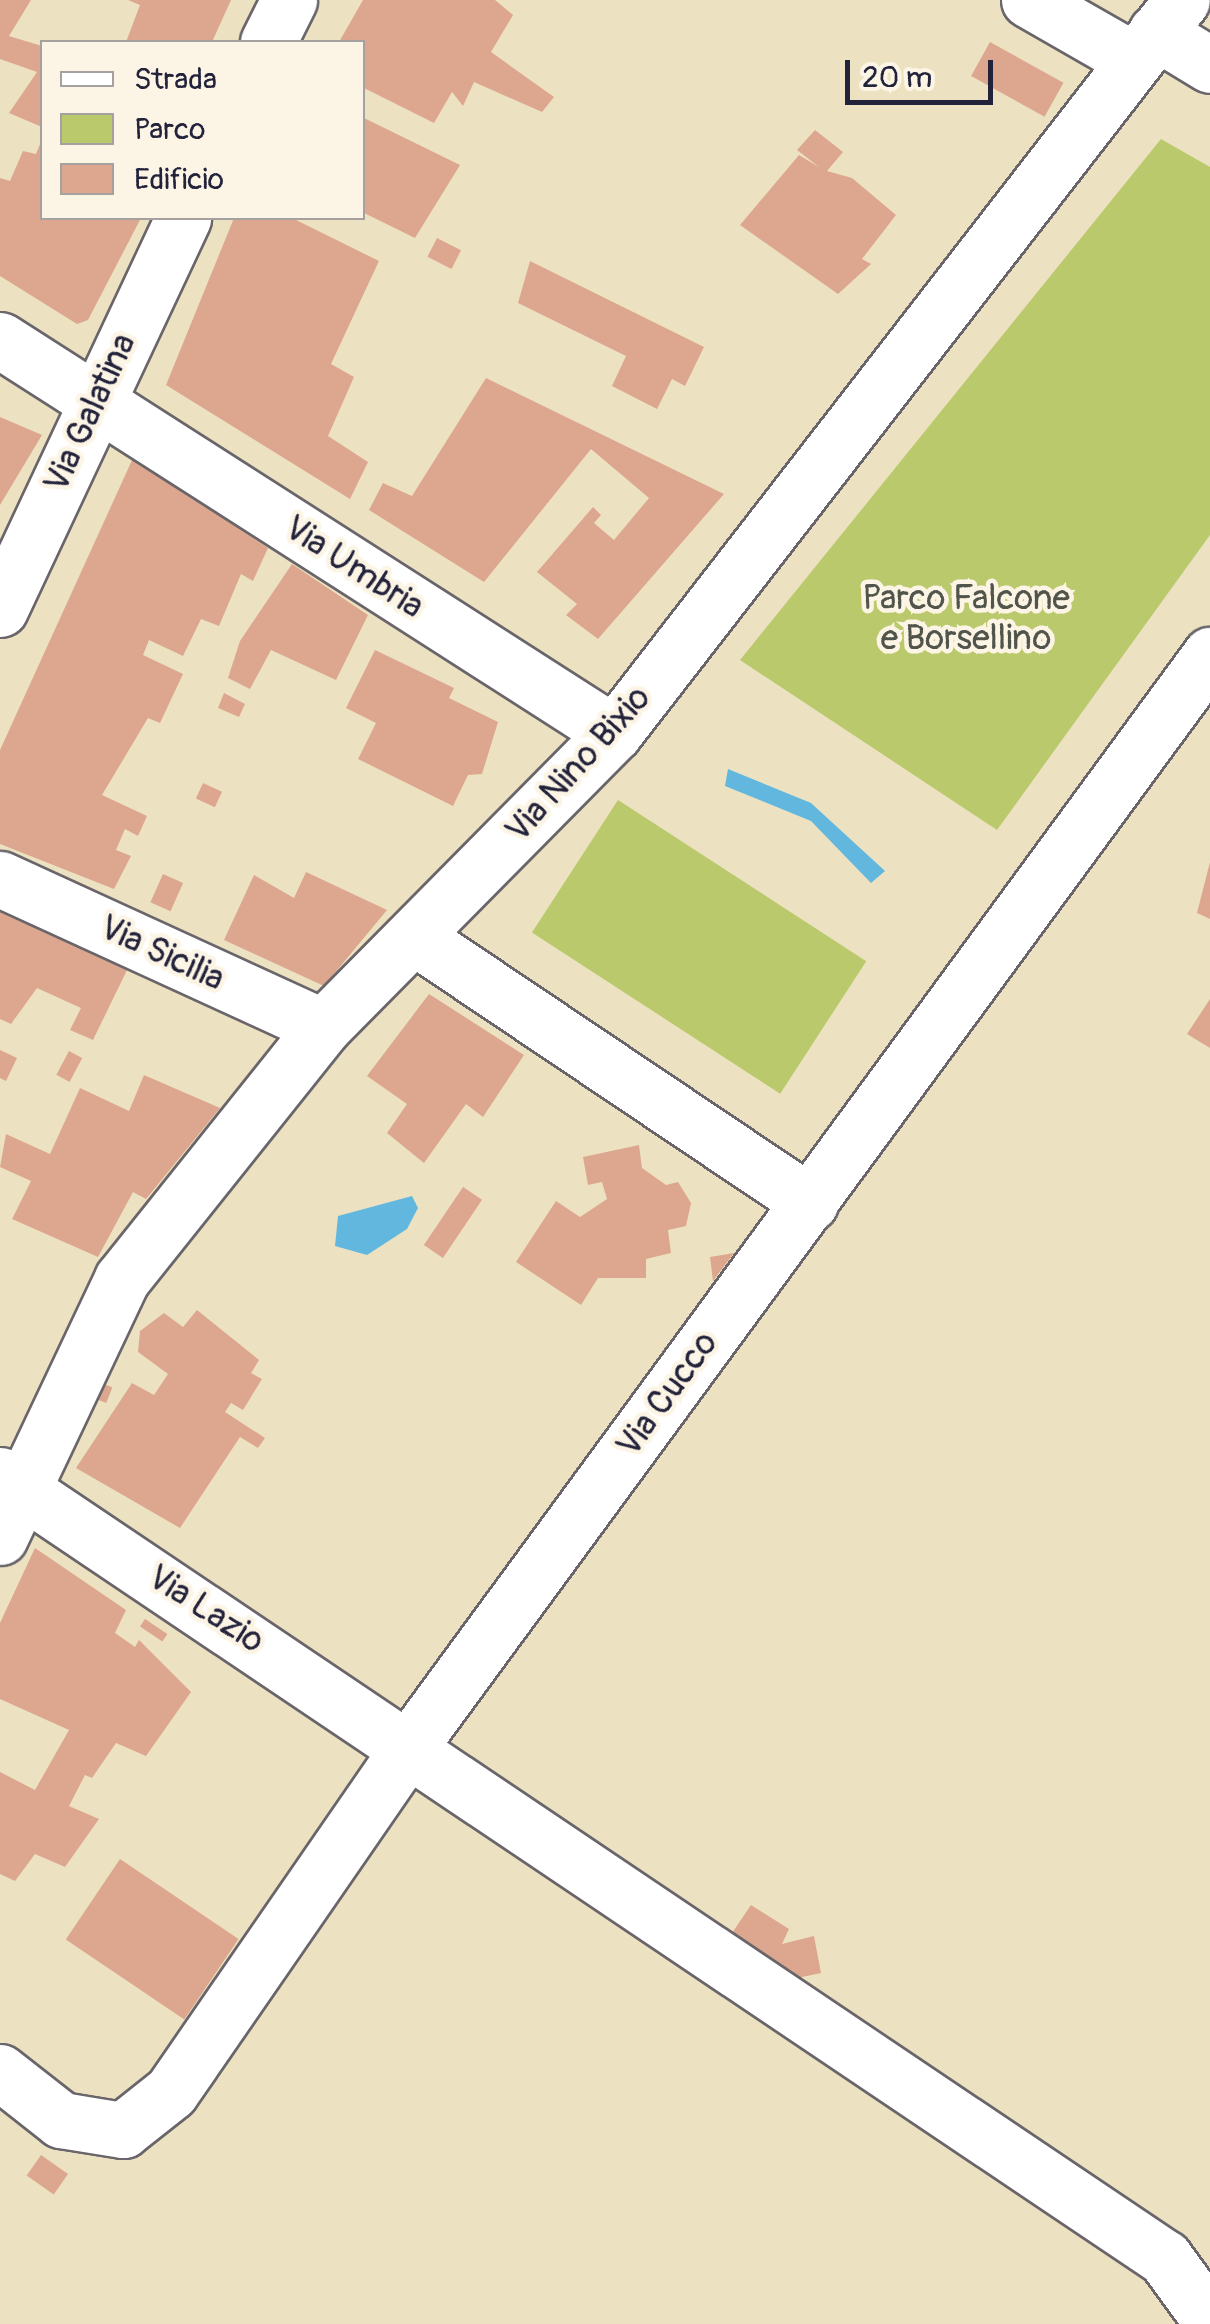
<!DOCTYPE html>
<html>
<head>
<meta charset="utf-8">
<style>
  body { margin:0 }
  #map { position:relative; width:1210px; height:2324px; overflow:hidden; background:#ece2c1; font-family:Pangolin,sans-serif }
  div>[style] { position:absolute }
  .green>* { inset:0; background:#bac96c; transform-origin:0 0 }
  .water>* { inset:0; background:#62b7de }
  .building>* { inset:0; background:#dda78f; transform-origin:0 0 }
  .roads { filter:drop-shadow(2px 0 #69656a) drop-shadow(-2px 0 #69656a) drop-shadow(0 2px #69656a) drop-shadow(0 -2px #69656a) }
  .minor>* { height:55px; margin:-27.5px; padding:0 27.5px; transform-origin:27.5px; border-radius:27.5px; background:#fff }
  span { translate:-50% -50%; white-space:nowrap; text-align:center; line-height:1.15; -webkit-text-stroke:9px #fcf5e5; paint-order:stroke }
  .street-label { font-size:35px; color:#22223b }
  .park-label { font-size:35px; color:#50544a }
  .legend { position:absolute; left:40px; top:40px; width:325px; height:180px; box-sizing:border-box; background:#fcf5e5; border:2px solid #a5a1a1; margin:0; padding:12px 18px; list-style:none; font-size:30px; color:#22223b }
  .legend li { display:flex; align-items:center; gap:20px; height:50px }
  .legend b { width:50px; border:2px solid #a5a1a1 }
  .scale { position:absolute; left:845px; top:60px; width:148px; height:45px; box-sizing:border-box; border:5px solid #22223b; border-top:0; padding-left:12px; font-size:30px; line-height:35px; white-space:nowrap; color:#22223b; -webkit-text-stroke:8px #fcf5e5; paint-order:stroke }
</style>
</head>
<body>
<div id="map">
  <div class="green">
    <i style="clip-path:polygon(1161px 139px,1210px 167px,1210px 535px,997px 830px,740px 660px)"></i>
    <i style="left:618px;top:800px;width:296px;height:158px;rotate:33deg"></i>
  </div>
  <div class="water">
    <i style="clip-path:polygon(728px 769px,811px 803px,885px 871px,871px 883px,811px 821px,725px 786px)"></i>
    <i style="clip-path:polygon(412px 1196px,418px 1208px,407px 1229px,367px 1255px,335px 1246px,338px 1216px)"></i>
  </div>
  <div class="building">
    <i style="clip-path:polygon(0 0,31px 0,9px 36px,42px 46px,42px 127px,9px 113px,37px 72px,0 59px)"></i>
    <i style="clip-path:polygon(128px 0,231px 0,212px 42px,126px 42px,140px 5px)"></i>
    <i style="clip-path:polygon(363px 0,495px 0,513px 15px,491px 52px,554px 97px,542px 112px,474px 82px,463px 106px,452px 92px,434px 123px,362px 87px,362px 42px,339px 42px)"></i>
    <i style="left:990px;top:42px;width:84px;height:39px;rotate:29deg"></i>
    <i style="clip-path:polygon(362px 117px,460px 165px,415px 238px,362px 212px)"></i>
    <i style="clip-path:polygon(815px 130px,843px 152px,827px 171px,852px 178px,896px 215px,862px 259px,871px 264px,838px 294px,740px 225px,799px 155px,819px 167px,797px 150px)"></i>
    <i style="clip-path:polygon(42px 139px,42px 218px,141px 218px,88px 320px,77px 324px,0 276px,0 178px,10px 181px,23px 151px,36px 154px)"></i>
    <i style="clip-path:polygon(234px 218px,292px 218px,379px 261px,331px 364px,354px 377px,328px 436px,368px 462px,350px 499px,166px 385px)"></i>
    <i style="left:437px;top:238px;width:27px;height:21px;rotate:27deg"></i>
    <i style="clip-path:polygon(530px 261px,704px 347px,685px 386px,672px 379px,657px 409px,612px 386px,626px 356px,518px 303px)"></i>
    <i style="clip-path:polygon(486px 378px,724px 494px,598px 639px,566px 615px,577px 604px,537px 572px,593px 507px,601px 515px,594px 523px,614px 540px,649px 498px,591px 449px,484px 582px,369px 510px,383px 483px,412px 496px)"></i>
    <i style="clip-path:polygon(0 417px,42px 435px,0 505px)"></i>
    <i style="clip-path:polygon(133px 458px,268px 548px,253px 581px,241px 574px,219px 626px,201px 619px,183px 656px,149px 640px,143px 655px,183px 674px,160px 723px,148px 718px,102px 795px,147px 816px,138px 836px,125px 829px,116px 850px,131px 856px,114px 889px,0 844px,0 750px)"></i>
    <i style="clip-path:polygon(292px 564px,368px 615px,336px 680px,271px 650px,250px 689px,228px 678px,240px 641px)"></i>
    <i style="clip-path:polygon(375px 650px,454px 688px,449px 698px,498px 722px,482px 774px,468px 775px,453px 806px,358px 759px,376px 723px,346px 708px)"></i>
    <i style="clip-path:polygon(224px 693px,245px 704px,239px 717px,218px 708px)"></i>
    <i style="left:203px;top:783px;width:21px;height:17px;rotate:25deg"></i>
    <i style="clip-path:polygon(1210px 862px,1210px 919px,1197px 913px)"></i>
    <i style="clip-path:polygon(306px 872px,387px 910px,324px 986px,224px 940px,254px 875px,294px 898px)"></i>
    <i style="left:163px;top:874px;width:22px;height:31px;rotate:24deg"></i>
    <i style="clip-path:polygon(0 905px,129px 966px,93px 1040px,70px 1030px,81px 1008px,37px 988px,11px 1024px,0 1019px)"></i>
    <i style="clip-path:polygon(429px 994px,524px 1055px,483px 1117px,466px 1104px,424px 1163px,387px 1133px,407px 1104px,367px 1076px)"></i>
    <i style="clip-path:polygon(1210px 999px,1210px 1048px,1187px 1034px)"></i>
    <i style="clip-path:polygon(0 1050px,17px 1058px,6px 1081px,0 1078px)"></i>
    <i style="left:69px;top:1051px;width:15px;height:27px;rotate:28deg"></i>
    <i style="clip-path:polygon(144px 1075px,220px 1108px,146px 1199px,133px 1192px,98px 1257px,12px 1219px,31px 1181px,0 1167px,6px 1134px,50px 1154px,80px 1088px,129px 1111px)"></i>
    <i style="clip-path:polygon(639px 1145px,642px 1168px,666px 1185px,678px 1182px,691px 1203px,686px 1226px,668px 1230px,671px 1253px,646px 1259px,646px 1278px,598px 1278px,581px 1305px,516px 1262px,556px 1201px,580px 1217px,607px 1199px,602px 1182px,588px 1185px,583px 1157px)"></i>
    <i style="left:463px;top:1187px;width:23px;height:70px;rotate:34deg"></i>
    <i style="clip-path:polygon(734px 1253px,713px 1281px,710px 1257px)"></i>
    <i style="clip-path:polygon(197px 1310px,259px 1360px,251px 1373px,262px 1379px,243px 1410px,231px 1403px,225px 1412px,265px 1438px,258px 1448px,240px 1437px,180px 1528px,76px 1468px,132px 1383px,154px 1395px,168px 1374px,138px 1352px,140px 1331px,164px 1313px,183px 1327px)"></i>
    <i style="left:104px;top:1384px;width:9px;height:17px;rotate:21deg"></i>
    <i style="clip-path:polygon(35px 1548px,126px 1610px,115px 1633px,135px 1647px,139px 1640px,191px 1692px,146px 1756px,116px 1743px,92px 1778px,85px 1775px,69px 1806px,99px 1819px,65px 1867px,35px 1854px,15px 1881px,0 1874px,0 1772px,35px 1790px,69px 1730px,0 1699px,0 1623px)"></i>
    <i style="left:145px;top:1619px;width:27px;height:9px;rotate:34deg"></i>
    <i style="left:120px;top:1859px;width:143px;height:97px;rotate:34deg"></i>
    <i style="clip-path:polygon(751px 1905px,789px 1929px,782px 1944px,814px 1936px,821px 1973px,788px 1980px,732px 1933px)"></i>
    <i style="left:41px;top:2155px;width:33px;height:25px;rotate:35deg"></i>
  </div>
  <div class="roads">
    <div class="minor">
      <i style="left:1029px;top:0;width:119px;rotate:29.8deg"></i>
      <i style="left:1156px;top:32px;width:63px;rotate:31.4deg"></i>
      <i style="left:268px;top:42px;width:47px;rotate:-63.4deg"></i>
      <i style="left:0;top:340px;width:729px;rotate:32.62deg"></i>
      <i style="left:0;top:609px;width:432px;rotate:-64.9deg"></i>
      <i style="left:0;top:879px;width:355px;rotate:24.6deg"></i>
      <i style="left:416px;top:938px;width:475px;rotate:33.9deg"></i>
      <i style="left:0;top:1475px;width:1404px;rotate:33.91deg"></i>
      <i style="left:1165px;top:2258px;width:77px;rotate:54deg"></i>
      <i style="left:0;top:1537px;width:285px;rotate:-64.7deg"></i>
      <i style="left:122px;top:1279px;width:322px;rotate:-51.4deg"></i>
      <i style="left:323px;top:1027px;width:414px;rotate:-45.3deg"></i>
      <i style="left:614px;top:733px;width:927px;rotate:-52.23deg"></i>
      <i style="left:0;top:2072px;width:78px;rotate:38.2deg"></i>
      <i style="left:61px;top:2120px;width:63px;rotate:9.2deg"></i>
      <i style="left:123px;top:2130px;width:61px;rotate:-38.4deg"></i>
      <i style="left:171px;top:2092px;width:423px;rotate:-55.4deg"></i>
      <i style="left:411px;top:1744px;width:1351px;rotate:-53.73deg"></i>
    </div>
  </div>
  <div class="street-label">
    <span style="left:90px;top:413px;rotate:-65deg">Via Galatina</span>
    <span style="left:354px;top:567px;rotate:33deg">Via Umbria</span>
    <span style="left:578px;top:764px;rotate:-48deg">Via Nino Bixio</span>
    <span style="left:162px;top:953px;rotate:25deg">Via Sicilia</span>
    <span style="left:667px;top:1394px;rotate:-54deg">Via Cucco</span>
    <span style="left:206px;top:1609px;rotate:33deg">Via Lazio</span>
  </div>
  <div class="park-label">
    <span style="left:966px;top:618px">Parco Falcone<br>e Borsellino</span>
  </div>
  <ul class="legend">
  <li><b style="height:12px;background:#fff"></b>Strada</li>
  <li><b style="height:28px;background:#bac96c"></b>Parco</li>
  <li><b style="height:28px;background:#dda78f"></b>Edificio</li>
  </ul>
  <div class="scale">20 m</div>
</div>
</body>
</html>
